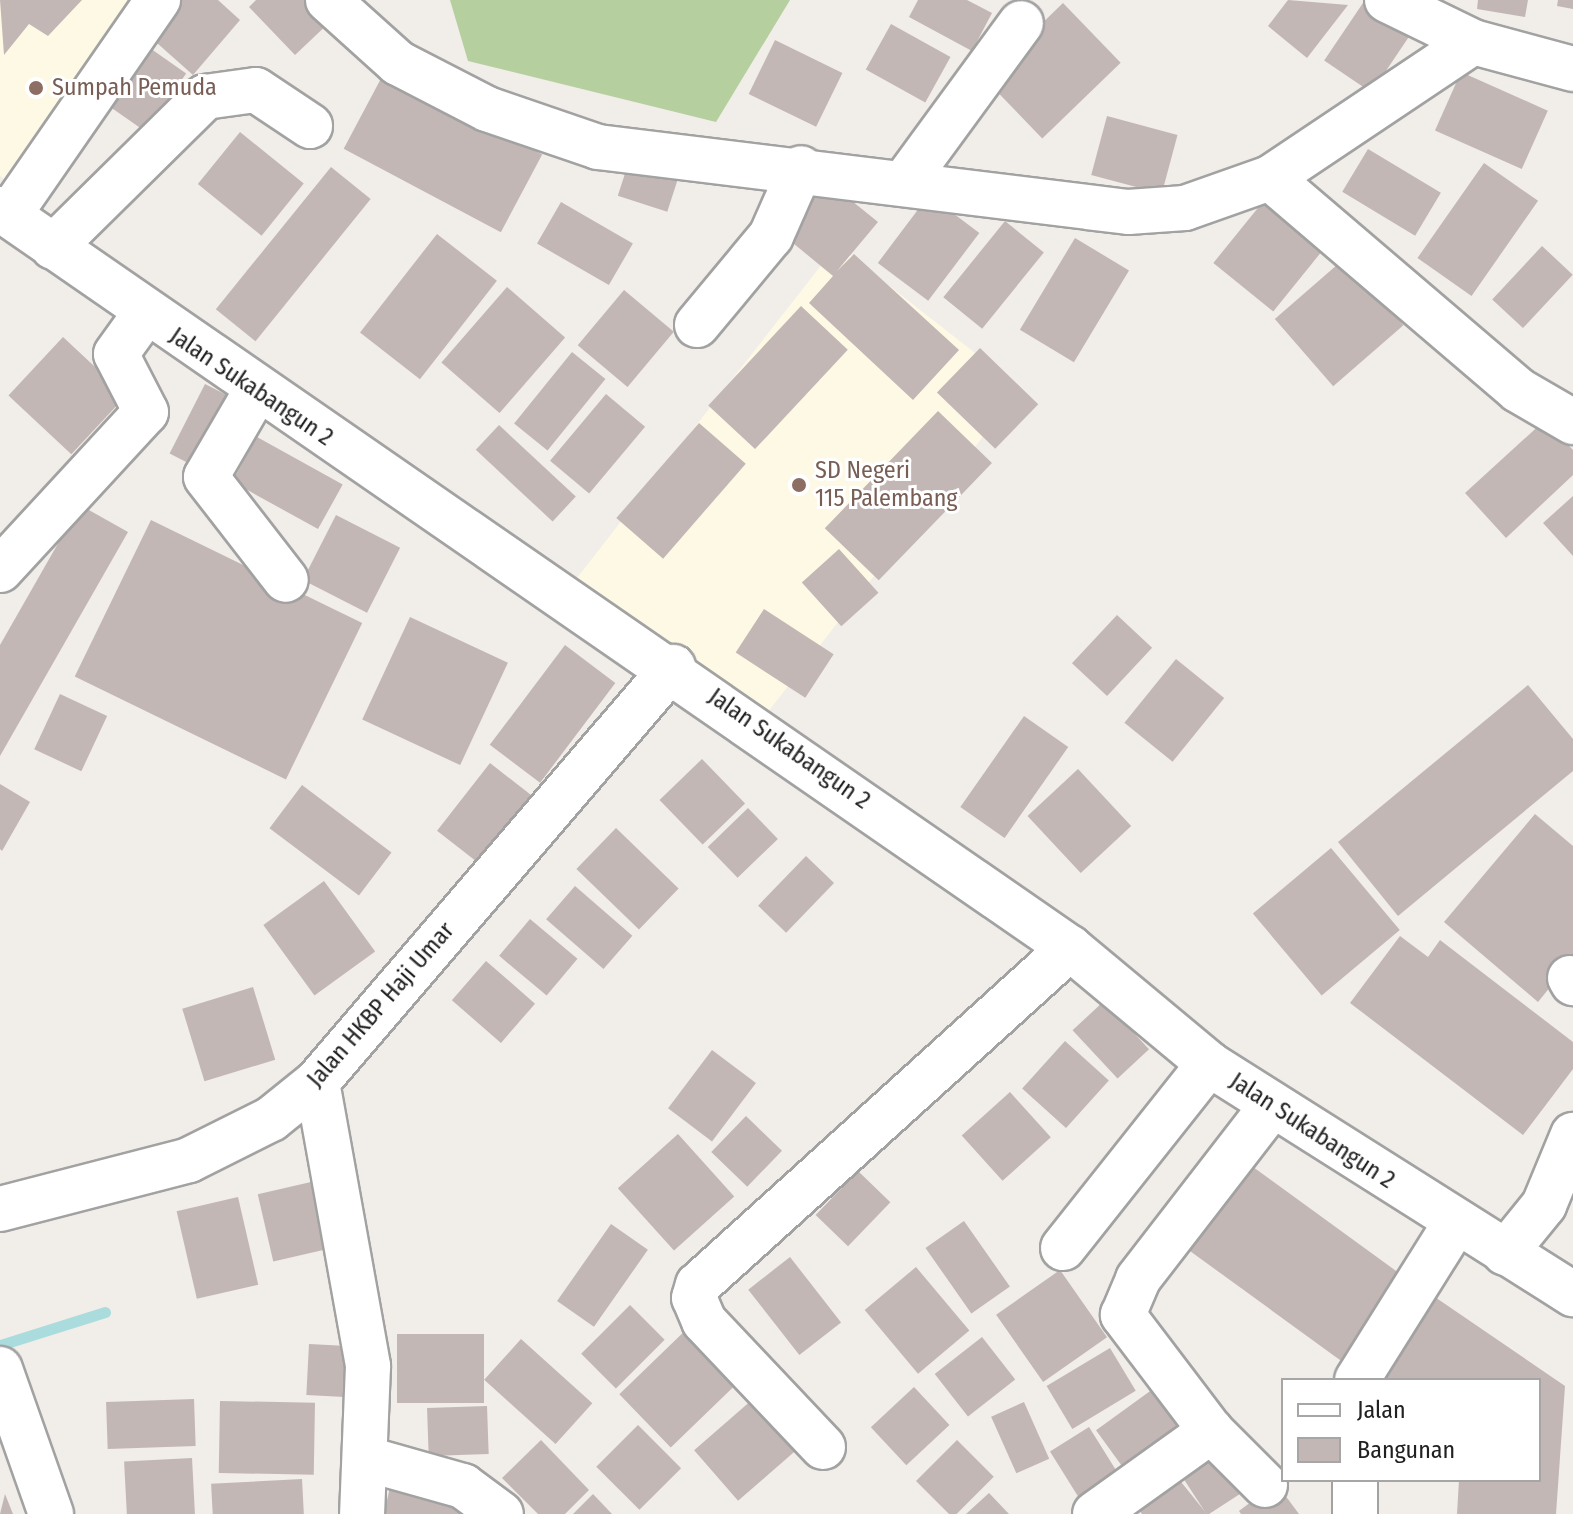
<!DOCTYPE html>
<html>
<head>
<meta charset="utf-8">
<style>
  body { margin:0 }
  #map { position:relative; width:1573px; height:1514px; overflow:hidden; background:#f1ede8; font-family:"Fira Sans Condensed",sans-serif }
  div>[style] { position:absolute }
  .education>* { inset:0; background:#fef9e4; transform-origin:0 0 }
  .forest>* { inset:0; background:#b6cf9e }
  .stream>* { height:11px; margin:-5.5px; padding:0 5.5px; transform-origin:5.5px; border-radius:5.5px; background:#aadcdd }
  .building>* { inset:0; background:#c2b7b5; transform-origin:0 0 }
  .roads { filter:drop-shadow(2px 0 #a2a2a2) drop-shadow(-2px 0 #a2a2a2) drop-shadow(0 2px #a2a2a2) drop-shadow(0 -2px #a2a2a2) }
  .minor>* { height:44px; margin:-22px; padding:0 22px; transform-origin:22px; border-radius:22px; background:#fff }
  .dots>* { width:22px; height:22px; translate:-50% -50%; box-sizing:border-box; border:4px solid #fff; border-radius:50% }
  span { translate:-50% -50%; white-space:nowrap; text-align:center; line-height:1.15; -webkit-text-stroke:6px #fff; paint-order:stroke }
  .education-label { font-size:24px; color:#785e54 }
  .left { translate:0 -50%; text-align:left }
  .street-label { font-size:24px; color:#212121 }
  .legend { position:absolute; left:1281px; top:1378px; width:260px; height:104px; box-sizing:border-box; background:#fff; border:2px solid #a6a6a6; margin:0; padding:10px 14px; list-style:none; font-size:24px; color:#212121 }
  .legend li { display:flex; align-items:center; gap:16px; height:40px }
  .legend b { width:40px; border:2px solid #a6a6a6 }
</style>
</head>
<body>
<div id="map">
  <div class="education">
    <i style="clip-path:polygon(0 0,137px 0,4px 179px,0 176px)"></i>
    <i style="left:837px;top:245px;width:233px;height:431px;rotate:38deg"></i>
  </div>
  <div class="forest">
    <i style="clip-path:polygon(450px 0,790px 0,716px 122px,468px 61px)"></i>
  </div>
  <div class="stream">
    <i style="left:0;top:1345px;width:110px;rotate:-17.4deg"></i>
  </div>
  <div class="building">
    <i style="clip-path:polygon(0 0,82px 0,48px 36px,29px 24px,4px 55px)"></i>
    <i style="clip-path:polygon(178px 0,218px 0,240px 20px,193px 75px,148px 35px)"></i>
    <i style="clip-path:polygon(256px 0,313px 0,332px 20px,295px 55px,249px 7px)"></i>
    <i style="clip-path:polygon(918px 0,967px 0,992px 13px,972px 51px,909px 17px)"></i>
    <i style="clip-path:polygon(1288px 0,1348px 5px,1307px 58px,1268px 26px)"></i>
    <i style="left:1365px;top:0;width:57px;height:73px;rotate:34deg"></i>
    <i style="clip-path:polygon(1478px 0,1528px 0,1525px 17px,1477px 9px)"></i>
    <i style="clip-path:polygon(1558px 0,1573px 0,1573px 9px,1557px 6px)"></i>
    <i style="left:1063px;top:3px;width:83px;height:109px;rotate:46deg"></i>
    <i style="left:891px;top:24px;width:68px;height:52px;rotate:29deg"></i>
    <i style="left:137px;top:39px;width:60px;height:71px;rotate:35deg"></i>
    <i style="left:775px;top:40px;width:75px;height:60px;rotate:26deg"></i>
    <i style="left:385px;top:71px;width:178px;height:88px;rotate:28deg"></i>
    <i style="left:1461px;top:72px;width:95px;height:64px;rotate:24deg"></i>
    <i style="left:1107px;top:116px;width:73px;height:61px;rotate:15deg"></i>
    <i style="left:240px;top:132px;width:82px;height:67px;rotate:39deg"></i>
    <i style="left:1368px;top:149px;width:85px;height:50px;rotate:31deg"></i>
    <i style="left:632px;top:152px;width:52px;height:46px;rotate:18deg"></i>
    <i style="left:1484px;top:163px;width:66px;height:116px;rotate:35deg"></i>
    <i style="left:331px;top:167px;width:51px;height:183px;rotate:39deg"></i>
    <i style="clip-path:polygon(826px 180px,878px 222px,837px 271px,854px 254px,959px 350px,913px 400px,809px 303px,833px 276px,782px 234px)"></i>
    <i style="left:1270px;top:193px;width:77px;height:90px;rotate:39deg"></i>
    <i style="left:929px;top:195px;width:63px;height:85px;rotate:37deg"></i>
    <i style="left:561px;top:202px;width:83px;height:48px;rotate:30deg"></i>
    <i style="left:1005px;top:221px;width:50px;height:98px;rotate:39deg"></i>
    <i style="left:437px;top:234px;width:76px;height:125px;rotate:38deg"></i>
    <i style="left:1075px;top:238px;width:63px;height:107px;rotate:31deg"></i>
    <i style="left:1542px;top:246px;width:42px;height:73px;rotate:43deg"></i>
    <i style="left:1345px;top:258px;width:89px;height:93px;rotate:49deg"></i>
    <i style="left:507px;top:287px;width:77px;height:100px;rotate:41deg"></i>
    <i style="left:624px;top:290px;width:65px;height:72px;rotate:40deg"></i>
    <i style="left:801px;top:306px;width:64px;height:136px;rotate:43deg"></i>
    <i style="left:63px;top:337px;width:86px;height:80px;rotate:43deg"></i>
    <i style="left:980px;top:348px;width:81px;height:62px;rotate:44deg"></i>
    <i style="left:572px;top:352px;width:43px;height:92px;rotate:39deg"></i>
    <i style="left:205px;top:384px;width:33px;height:78px;rotate:27deg"></i>
    <i style="left:606px;top:394px;width:51px;height:87px;rotate:40deg"></i>
    <i style="left:938px;top:411px;width:75px;height:163px;rotate:44deg"></i>
    <i style="clip-path:polygon(1545px 420px,1573px 450px,1573px 475px,1506px 538px,1465px 493px)"></i>
    <i style="left:699px;top:423px;width:62px;height:126px;rotate:41deg"></i>
    <i style="left:499px;top:425px;width:105px;height:34px;rotate:43deg"></i>
    <i style="left:257px;top:437px;width:98px;height:51px;rotate:29deg"></i>
    <i style="clip-path:polygon(1573px 496px,1573px 556px,1543px 523px)"></i>
    <i style="clip-path:polygon(80px 505px,128px 532px,0 756px,0 645px)"></i>
    <i style="left:336px;top:515px;width:72px;height:73px;rotate:27deg"></i>
    <i style="left:151px;top:520px;width:235px;height:174px;rotate:26deg"></i>
    <i style="left:839px;top:549px;width:59px;height:50px;rotate:48deg"></i>
    <i style="left:764px;top:609px;width:83px;height:52px;rotate:33deg"></i>
    <i style="left:1117px;top:615px;width:48px;height:66px;rotate:43deg"></i>
    <i style="left:410px;top:617px;width:108px;height:113px;rotate:25deg"></i>
    <i style="left:565px;top:645px;width:63px;height:125px;rotate:37deg"></i>
    <i style="left:1176px;top:659px;width:62px;height:82px;rotate:39deg"></i>
    <i style="clip-path:polygon(1528px 685px,1573px 739px,1573px 771px,1398px 916px,1338px 842px)"></i>
    <i style="left:60px;top:694px;width:52px;height:61px;rotate:25deg"></i>
    <i style="left:1024px;top:716px;width:54px;height:111px;rotate:35deg"></i>
    <i style="left:702px;top:759px;width:62px;height:59px;rotate:46deg"></i>
    <i style="left:490px;top:763px;width:61px;height:86px;rotate:38deg"></i>
    <i style="left:1078px;top:769px;width:78px;height:69px;rotate:47deg"></i>
    <i style="clip-path:polygon(0 784px,30px 802px,2px 851px,0 849px)"></i>
    <i style="left:302px;top:785px;width:112px;height:54px;rotate:37deg"></i>
    <i style="left:748px;top:808px;width:43px;height:56px;rotate:46deg"></i>
    <i style="clip-path:polygon(1535px 814px,1573px 846px,1573px 959px,1538px 1002px,1444px 922px)"></i>
    <i style="left:616px;top:828px;width:87px;height:57px;rotate:44deg"></i>
    <i style="left:1331px;top:848px;width:107px;height:102px;rotate:50deg"></i>
    <i style="left:806px;top:856px;width:39px;height:69px;rotate:44deg"></i>
    <i style="left:324px;top:881px;width:87px;height:75px;rotate:54deg"></i>
    <i style="left:575px;top:886px;width:76px;height:44px;rotate:41deg"></i>
    <i style="left:530px;top:919px;width:62px;height:48px;rotate:40deg"></i>
    <i style="clip-path:polygon(1400px 936px,1428px 957px,1440px 940px,1573px 1042px,1573px 1069px,1523px 1135px,1350px 1003px)"></i>
    <i style="left:486px;top:961px;width:65px;height:52px;rotate:41deg"></i>
    <i style="left:253px;top:987px;width:76px;height:74px;rotate:73deg"></i>
    <i style="left:1104px;top:1001px;width:66px;height:43px;rotate:47deg"></i>
    <i style="left:1065px;top:1041px;width:59px;height:64px;rotate:42deg"></i>
    <i style="left:712px;top:1050px;width:55px;height:73px;rotate:37deg"></i>
    <i style="left:1010px;top:1092px;width:61px;height:65px;rotate:48deg"></i>
    <i style="left:746px;top:1116px;width:50px;height:50px;rotate:44deg"></i>
    <i style="left:678px;top:1134px;width:84px;height:81px;rotate:48deg"></i>
    <i style="left:1242px;top:1159px;width:202px;height:105px;rotate:36deg"></i>
    <i style="left:858px;top:1171px;width:45px;height:61px;rotate:44deg"></i>
    <i style="left:324px;top:1179px;width:69px;height:68px;rotate:77deg"></i>
    <i style="left:238px;top:1197px;width:90px;height:63px;rotate:77deg"></i>
    <i style="left:964px;top:1221px;width:80px;height:47px;rotate:55deg"></i>
    <i style="left:611px;top:1224px;width:45px;height:94px;rotate:35deg"></i>
    <i style="left:790px;top:1257px;width:83px;height:53px;rotate:52deg"></i>
    <i style="left:916px;top:1267px;width:83px;height:67px;rotate:50deg"></i>
    <i style="left:1060px;top:1270px;width:82px;height:78px;rotate:55deg"></i>
    <i style="clip-path:polygon(1429px 1293px,1565px 1386px,1556px 1514px,1457px 1514px,1459px 1480px,1539px 1480px,1539px 1380px,1375px 1380px)"></i>
    <i style="left:630px;top:1305px;width:49px;height:69px;rotate:45deg"></i>
    <i style="left:692px;top:1324px;width:74px;height:101px;rotate:46deg"></i>
    <i style="left:397px;top:1334px;width:87px;height:69px"></i>
    <i style="left:982px;top:1337px;width:54px;height:60px;rotate:52deg"></i>
    <i style="left:521px;top:1339px;width:96px;height:55px;rotate:42deg"></i>
    <i style="left:309px;top:1344px;width:43px;height:51px;rotate:3deg"></i>
    <i style="left:1110px;top:1348px;width:50px;height:74px;rotate:59deg"></i>
    <i style="left:1164px;top:1381px;width:57px;height:84px;rotate:54deg"></i>
    <i style="left:914px;top:1387px;width:52px;height:59px;rotate:47deg"></i>
    <i style="left:194px;top:1399px;width:47px;height:88px;rotate:88deg"></i>
    <i style="left:753px;top:1399px;width:67px;height:78px;rotate:49deg"></i>
    <i style="left:220px;top:1401px;width:95px;height:72px;rotate:1deg"></i>
    <i style="left:1024px;top:1402px;width:62px;height:36px;rotate:66deg"></i>
    <i style="left:487px;top:1406px;width:48px;height:60px;rotate:88deg"></i>
    <i style="left:638px;top:1425px;width:61px;height:59px;rotate:45deg"></i>
    <i style="left:1089px;top:1427px;width:72px;height:46px;rotate:58deg"></i>
    <i style="clip-path:polygon(541px 1440px,589px 1490px,565px 1514px,538px 1514px,502px 1478px)"></i>
    <i style="left:957px;top:1440px;width:52px;height:58px;rotate:45deg"></i>
    <i style="left:1218px;top:1451px;width:48px;height:44px;rotate:57deg"></i>
    <i style="left:192px;top:1458px;width:56px;height:68px;rotate:87deg"></i>
    <i style="clip-path:polygon(1177px 1477px,1207px 1514px,1142px 1514px,1138px 1509px)"></i>
    <i style="left:302px;top:1479px;width:35px;height:91px;rotate:87deg"></i>
    <i style="clip-path:polygon(1276px 1483px,1299px 1514px,1241px 1514px,1239px 1511px)"></i>
    <i style="clip-path:polygon(390px 1487px,472px 1505px,470px 1514px,384px 1514px)"></i>
    <i style="clip-path:polygon(989px 1493px,1009px 1514px,966px 1514px)"></i>
    <i style="clip-path:polygon(5px 1494px,13px 1514px,0 1514px)"></i>
    <i style="clip-path:polygon(593px 1494px,612px 1514px,573px 1514px)"></i>
  </div>
  <div class="roads">
    <div class="minor">
      <i style="left:328px;top:0;width:94px;rotate:42deg"></i>
      <i style="left:398px;top:63px;width:100px;rotate:27.3deg"></i>
      <i style="left:487px;top:109px;width:117px;rotate:18.9deg"></i>
      <i style="left:598px;top:147px;width:534px;rotate:6.99deg"></i>
      <i style="left:1128px;top:212px;width:57px;rotate:-4deg"></i>
      <i style="left:1185px;top:208px;width:90px;rotate:-19.4deg"></i>
      <i style="left:1270px;top:178px;width:244px;rotate:-33.8deg"></i>
      <i style="left:1387px;top:0;width:96px;rotate:26deg"></i>
      <i style="left:1473px;top:42px;width:104px;rotate:15.1deg"></i>
      <i style="left:1270px;top:178px;width:326px;rotate:40.5deg"></i>
      <i style="left:1518px;top:390px;width:64px;rotate:30.2deg"></i>
      <i style="left:904px;top:183px;width:198px;rotate:-53.8deg"></i>
      <i style="left:0;top:209px;width:1300px;rotate:34.63deg"></i>
      <i style="left:1070px;top:948px;width:181px;rotate:39.8deg"></i>
      <i style="left:1209px;top:1064px;width:431px;rotate:32.3deg"></i>
      <i style="left:9px;top:215px;width:262px;rotate:-55.3deg"></i>
      <i style="left:53px;top:247px;width:214px;rotate:-44.6deg"></i>
      <i style="left:205px;top:97px;width:51px;rotate:-7.8deg"></i>
      <i style="left:256px;top:90px;width:65px;rotate:33.7deg"></i>
      <i style="left:697px;top:325px;width:116px;rotate:-50.3deg"></i>
      <i style="left:771px;top:236px;width:74px;rotate:-66.2deg"></i>
      <i style="left:256px;top:391px;width:99px;rotate:120.2deg"></i>
      <i style="left:206px;top:477px;width:130px;rotate:52.2deg"></i>
      <i style="left:0;top:570px;width:215px;rotate:-47.3deg"></i>
      <i style="left:146px;top:412px;width:65px;rotate:-117.3deg"></i>
      <i style="left:116px;top:354px;width:48px;rotate:-54.3deg"></i>
      <i style="left:1570px;top:978px;width:6px;rotate:59deg"></i>
      <i style="left:317px;top:1082px;width:289px;rotate:79.8deg"></i>
      <i style="left:368px;top:1366px;width:148px;rotate:92.3deg"></i>
      <i style="left:0;top:1209px;width:195px;rotate:-14.5deg"></i>
      <i style="left:189px;top:1160px;width:92px;rotate:-26.6deg"></i>
      <i style="left:271px;top:1119px;width:59px;rotate:-38.8deg"></i>
      <i style="left:317px;top:1082px;width:547px;rotate:-49.38deg"></i>
      <i style="left:1063px;top:1248px;width:235px;rotate:-51.6deg"></i>
      <i style="left:1505px;top:1253px;width:62px;rotate:-50.9deg"></i>
      <i style="left:1544px;top:1205px;width:76px;rotate:-67.5deg"></i>
      <i style="left:0;top:1369px;width:154px;rotate:70.6deg"></i>
      <i style="left:1357px;top:1380px;width:186px;rotate:-57.9deg"></i>
      <i style="left:823px;top:1447px;width:173px;rotate:-133.4deg"></i>
      <i style="left:704px;top:1321px;width:25px;rotate:-113deg"></i>
      <i style="left:694px;top:1298px;width:14px;rotate:-73deg"></i>
      <i style="left:698px;top:1285px;width:502px;rotate:-42.17deg"></i>
      <i style="left:367px;top:1459px;width:100px;rotate:15.7deg"></i>
      <i style="left:463px;top:1486px;width:47px;rotate:36.4deg"></i>
      <i style="left:1355px;top:1480px;width:34px;rotate:90deg"></i>
      <i style="left:1265px;top:1485px;width:76px;rotate:-135deg"></i>
      <i style="left:1211px;top:1431px;width:146px;rotate:-127.2deg"></i>
      <i style="left:1123px;top:1315px;width:39px;rotate:-67deg"></i>
      <i style="left:1138px;top:1279px;width:217px;rotate:-52.3deg"></i>
      <i style="left:1095px;top:1514px;width:143px;rotate:-35.6deg"></i>
    </div>
  </div>
  <div class="dots">
    <i style="left:36px;top:88px;background:#8d6e63"></i>
    <i style="left:799px;top:485px;background:#8d6e63"></i>
  </div>
  <div class="education-label">
    <span class="left" style="left:52px;top:88px">Sumpah Pemuda</span>
    <span class="left" style="left:815px;top:485px">SD Negeri<br>115 Palembang</span>
  </div>
  <div class="street-label">
    <span style="left:251px;top:387px;rotate:34deg">Jalan Sukabangun 2</span>
    <span style="left:789px;top:749px;rotate:35deg">Jalan Sukabangun 2</span>
    <span style="left:381px;top:1005px;rotate:-49deg">Jalan HKBP Haji Umar</span>
    <span style="left:1312px;top:1131px;rotate:33deg">Jalan Sukabangun 2</span>
  </div>
  <ul class="legend">
  <li><b style="height:10px;background:#fff"></b>Jalan</li>
  <li><b style="height:22px;background:#c2b7b5"></b>Bangunan</li>
  </ul>
</div>
</body>
</html>
